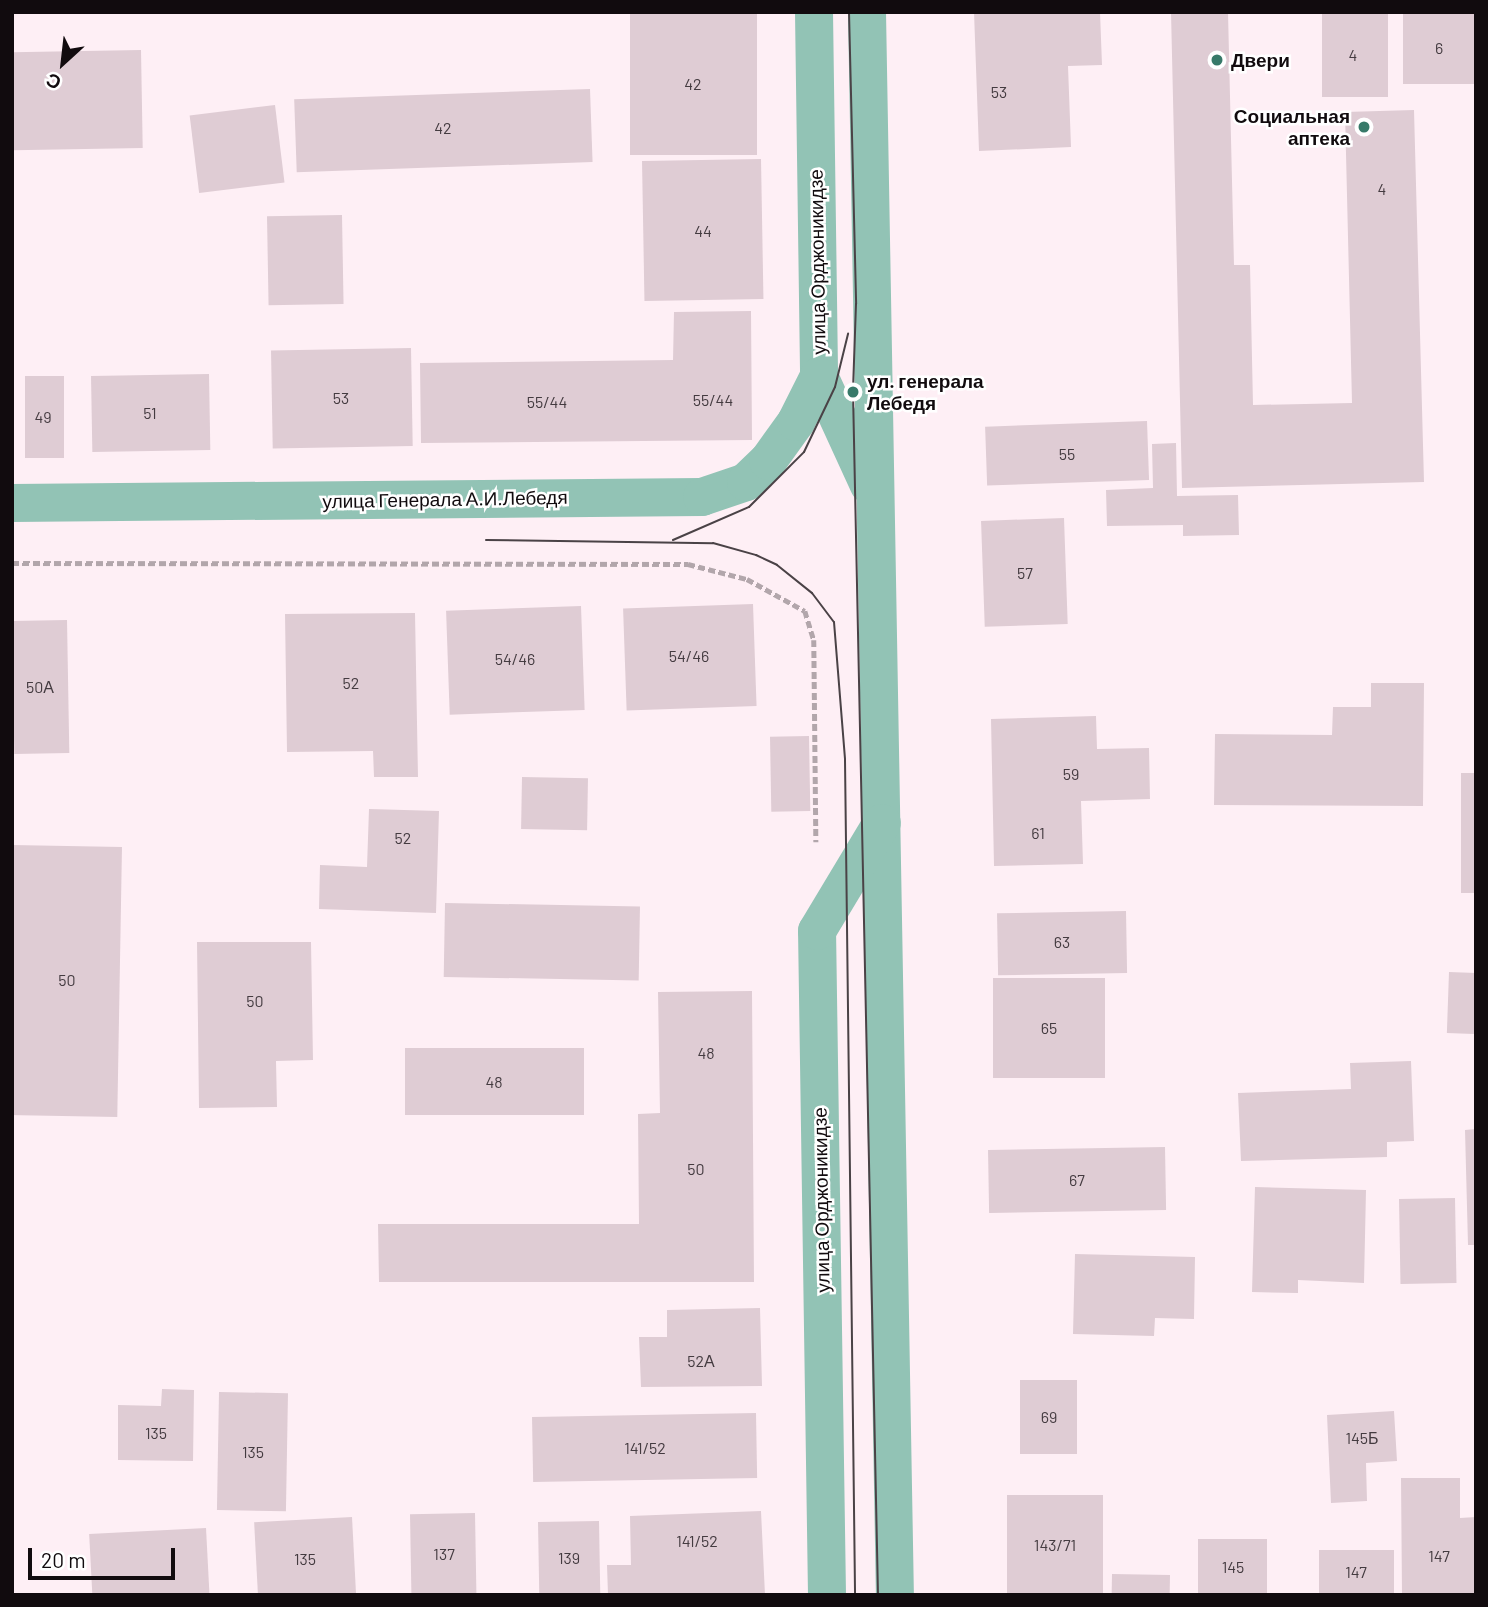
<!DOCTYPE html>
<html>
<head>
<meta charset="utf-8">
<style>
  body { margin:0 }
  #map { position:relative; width:1488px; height:1607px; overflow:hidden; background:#feeff5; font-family:Barlow,sans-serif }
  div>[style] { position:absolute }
  .building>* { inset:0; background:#dfccd4; transform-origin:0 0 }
  .path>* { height:4.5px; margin-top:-2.25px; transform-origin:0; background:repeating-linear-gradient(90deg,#b2a6ab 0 7px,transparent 0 10.5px) }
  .street>* { height:38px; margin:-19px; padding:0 19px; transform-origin:19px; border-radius:19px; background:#92c3b5 }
  .tram>* { height:2px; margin:-1px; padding:0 1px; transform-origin:1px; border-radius:1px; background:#4a4246 }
  .dots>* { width:19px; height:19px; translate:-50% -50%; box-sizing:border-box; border:4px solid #fff; border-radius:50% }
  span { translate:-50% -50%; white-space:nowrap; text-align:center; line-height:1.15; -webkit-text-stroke:5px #fff; paint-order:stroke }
  .number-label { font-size:16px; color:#443b40 }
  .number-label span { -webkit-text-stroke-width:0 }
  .poi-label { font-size:19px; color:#110b0e; font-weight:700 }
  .left { translate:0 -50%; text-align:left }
  .right { translate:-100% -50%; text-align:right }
  .street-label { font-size:19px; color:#110b0e }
  .frame { position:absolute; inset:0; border:14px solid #110b0e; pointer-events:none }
  .north { position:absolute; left:28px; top:28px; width:70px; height:70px; -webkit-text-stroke:5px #fff; paint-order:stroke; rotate:207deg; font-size:19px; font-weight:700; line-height:28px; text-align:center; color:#110b0e }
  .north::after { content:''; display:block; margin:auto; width:24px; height:32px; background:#110b0e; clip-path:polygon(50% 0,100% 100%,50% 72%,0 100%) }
  .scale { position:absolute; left:28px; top:1548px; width:147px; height:32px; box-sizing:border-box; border:4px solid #110b0e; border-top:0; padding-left:9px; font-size:21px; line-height:24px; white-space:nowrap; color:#110b0e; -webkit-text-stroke:5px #fff; paint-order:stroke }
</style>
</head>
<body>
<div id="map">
  <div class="building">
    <i style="left:630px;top:12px;width:127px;height:143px"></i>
    <i style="clip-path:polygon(974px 12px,1100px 12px,1102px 65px,1068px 66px,1071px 147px,979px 151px)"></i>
    <i style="clip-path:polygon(1171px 12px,1228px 12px,1234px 265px,1250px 265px,1253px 405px,1352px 403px,1345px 112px,1414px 110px,1424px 482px,1182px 488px)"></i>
    <i style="left:1322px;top:12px;width:66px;height:85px"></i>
    <i style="left:1403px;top:12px;width:73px;height:72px"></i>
    <i style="left:141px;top:50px;width:98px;height:129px;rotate:89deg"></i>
    <i style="left:590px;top:89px;width:73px;height:296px;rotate:88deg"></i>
    <i style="left:275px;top:105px;width:78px;height:86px;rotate:83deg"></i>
    <i style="left:761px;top:159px;width:140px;height:119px;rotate:89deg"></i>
    <i style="left:342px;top:215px;width:89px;height:75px;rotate:89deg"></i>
    <i style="clip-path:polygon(751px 311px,752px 440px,421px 443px,420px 363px,673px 360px,674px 312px)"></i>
    <i style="left:411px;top:348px;width:98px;height:140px;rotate:89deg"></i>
    <i style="left:209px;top:374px;width:76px;height:118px;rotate:89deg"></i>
    <i style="left:25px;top:376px;width:39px;height:82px"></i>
    <i style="left:1147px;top:421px;width:59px;height:162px;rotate:88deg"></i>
    <i style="clip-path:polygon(1176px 443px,1177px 496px,1238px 495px,1239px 535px,1183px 536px,1183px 525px,1107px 526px,1106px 490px,1153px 488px,1152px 444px)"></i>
    <i style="left:1064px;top:518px;width:106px;height:83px;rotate:88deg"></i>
    <i style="left:753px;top:604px;width:102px;height:130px;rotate:88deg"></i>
    <i style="left:581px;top:606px;width:104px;height:135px;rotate:88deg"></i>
    <i style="clip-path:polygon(415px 613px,418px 777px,374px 777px,373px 751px,287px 752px,285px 614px)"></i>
    <i style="left:67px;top:620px;width:133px;height:55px;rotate:89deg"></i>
    <i style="clip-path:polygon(1371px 683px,1424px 683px,1423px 806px,1214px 805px,1215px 734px,1332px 735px,1333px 707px,1371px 707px)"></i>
    <i style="clip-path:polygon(1096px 716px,1097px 749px,1149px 748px,1150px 799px,1081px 801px,1083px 864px,994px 866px,991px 719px)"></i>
    <i style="left:809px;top:736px;width:75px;height:39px;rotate:89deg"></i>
    <i style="left:1461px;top:773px;width:15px;height:120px"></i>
    <i style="left:522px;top:777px;width:66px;height:52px;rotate:1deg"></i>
    <i style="clip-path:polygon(369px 809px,439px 811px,436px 913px,319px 909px,320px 865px,367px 867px)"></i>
    <i style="left:12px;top:845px;width:110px;height:270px;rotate:1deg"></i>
    <i style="left:445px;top:903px;width:195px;height:74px;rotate:1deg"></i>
    <i style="left:1126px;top:911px;width:62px;height:129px;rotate:89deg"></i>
    <i style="clip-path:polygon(197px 942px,311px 942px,313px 1060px,276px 1061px,277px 1107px,199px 1108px)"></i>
    <i style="left:1449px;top:972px;width:27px;height:61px;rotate:2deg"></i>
    <i style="left:993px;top:978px;width:112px;height:100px"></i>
    <i style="clip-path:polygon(752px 991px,754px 1282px,379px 1282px,378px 1224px,639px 1224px,638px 1114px,660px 1113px,658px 992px)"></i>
    <i style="left:405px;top:1048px;width:179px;height:67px"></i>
    <i style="clip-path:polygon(1411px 1061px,1414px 1141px,1387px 1142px,1387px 1157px,1241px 1161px,1238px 1093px,1351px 1089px,1350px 1063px)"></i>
    <i style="clip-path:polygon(1476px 1129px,1476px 1245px,1468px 1245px,1465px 1130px)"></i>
    <i style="left:1165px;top:1147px;width:63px;height:177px;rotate:89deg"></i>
    <i style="clip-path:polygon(1255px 1187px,1366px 1190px,1364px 1283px,1298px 1280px,1298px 1293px,1252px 1292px)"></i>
    <i style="left:1455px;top:1198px;width:85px;height:56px;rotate:89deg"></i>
    <i style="clip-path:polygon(1075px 1254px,1195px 1257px,1194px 1319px,1155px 1318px,1154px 1336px,1073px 1334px)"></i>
    <i style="clip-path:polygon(760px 1308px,762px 1386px,641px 1387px,639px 1337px,667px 1337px,667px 1310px)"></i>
    <i style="left:1020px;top:1380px;width:57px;height:74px"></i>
    <i style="clip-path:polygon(162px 1389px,194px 1390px,193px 1461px,118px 1460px,118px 1405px,161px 1406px)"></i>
    <i style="left:219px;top:1392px;width:69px;height:118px;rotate:1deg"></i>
    <i style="clip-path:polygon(1394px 1411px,1397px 1461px,1366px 1463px,1367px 1501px,1331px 1503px,1327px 1415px)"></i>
    <i style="left:756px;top:1413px;width:65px;height:224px;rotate:89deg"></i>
    <i style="clip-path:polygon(1401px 1478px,1460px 1478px,1460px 1518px,1476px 1517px,1476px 1595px,1402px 1595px)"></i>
    <i style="left:1007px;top:1495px;width:96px;height:100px"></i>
    <i style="clip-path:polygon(761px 1511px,765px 1595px,608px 1595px,607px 1565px,631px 1565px,630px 1516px)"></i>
    <i style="left:475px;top:1513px;width:82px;height:65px;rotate:89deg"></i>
    <i style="left:352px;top:1517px;width:78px;height:98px;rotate:87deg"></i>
    <i style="left:599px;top:1521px;width:74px;height:61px;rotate:89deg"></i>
    <i style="left:206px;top:1528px;width:67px;height:117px;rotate:87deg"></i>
    <i style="left:1198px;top:1539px;width:69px;height:56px"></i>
    <i style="left:1319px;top:1550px;width:75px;height:45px"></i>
    <i style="left:1112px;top:1574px;width:58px;height:21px;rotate:1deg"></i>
  </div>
  <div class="path">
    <i style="left:12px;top:563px;width:676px;rotate:0.08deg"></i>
    <i style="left:688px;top:564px;width:61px;rotate:14.3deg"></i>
    <i style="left:747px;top:579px;width:66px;rotate:28.9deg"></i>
    <i style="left:805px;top:611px;width:30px;rotate:73deg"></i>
    <i style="left:814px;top:640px;width:202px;rotate:89.4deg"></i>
  </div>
  <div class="street">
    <i style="left:814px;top:12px;width:364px;rotate:89.2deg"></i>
    <i style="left:819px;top:376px;width:120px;rotate:65.4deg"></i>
    <i style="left:867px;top:12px;width:1583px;rotate:88.99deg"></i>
    <i style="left:12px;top:503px;width:690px;rotate:-0.5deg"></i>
    <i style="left:702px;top:497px;width:46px;rotate:-18.8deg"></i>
    <i style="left:746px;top:482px;width:30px;rotate:-44deg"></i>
    <i style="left:768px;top:461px;width:48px;rotate:-54.3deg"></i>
    <i style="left:796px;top:422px;width:51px;rotate:-63.4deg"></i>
    <i style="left:827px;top:1595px;width:664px;rotate:-90.86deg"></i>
    <i style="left:817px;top:931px;width:126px;rotate:-59deg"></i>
  </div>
  <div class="tram">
    <i style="left:849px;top:12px;width:292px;rotate:88.6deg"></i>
    <i style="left:856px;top:304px;width:88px;rotate:92deg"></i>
    <i style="left:853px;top:392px;width:1203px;rotate:88.81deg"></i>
    <i style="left:486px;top:540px;width:227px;rotate:0.8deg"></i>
    <i style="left:713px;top:543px;width:45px;rotate:15.6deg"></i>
    <i style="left:756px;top:555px;width:23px;rotate:25deg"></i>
    <i style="left:777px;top:565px;width:45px;rotate:38.7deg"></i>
    <i style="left:812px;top:593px;width:36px;rotate:53deg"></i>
    <i style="left:834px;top:622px;width:138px;rotate:85.4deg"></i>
    <i style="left:845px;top:760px;width:835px;rotate:89.31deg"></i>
    <i style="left:673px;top:540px;width:83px;rotate:-23.5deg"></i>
    <i style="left:749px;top:507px;width:78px;rotate:-45deg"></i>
    <i style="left:804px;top:452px;width:72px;rotate:-64.5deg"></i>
    <i style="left:835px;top:387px;width:55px;rotate:-76.2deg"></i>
  </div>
  <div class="dots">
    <i style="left:1217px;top:60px;background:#377969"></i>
    <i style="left:1364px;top:127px;background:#377969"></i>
    <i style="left:853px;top:392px;background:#377969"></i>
  </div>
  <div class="number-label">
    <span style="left:1439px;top:48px">6</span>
    <span style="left:1353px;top:55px">4</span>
    <span style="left:693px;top:84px">42</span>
    <span style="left:999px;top:92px">53</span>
    <span style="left:443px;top:128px">42</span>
    <span style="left:1382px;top:189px">4</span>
    <span style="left:703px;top:231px">44</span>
    <span style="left:341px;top:398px">53</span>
    <span style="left:713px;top:400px">55/44</span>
    <span style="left:547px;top:402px">55/44</span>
    <span style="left:150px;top:413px">51</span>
    <span style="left:43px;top:417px">49</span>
    <span style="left:1067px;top:454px">55</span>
    <span style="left:1025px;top:573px">57</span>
    <span style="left:689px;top:656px">54/46</span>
    <span style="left:515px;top:659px">54/46</span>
    <span style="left:351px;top:683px">52</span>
    <span style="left:40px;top:687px">50А</span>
    <span style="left:1071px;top:774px">59</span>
    <span style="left:1038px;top:833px">61</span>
    <span style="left:403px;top:838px">52</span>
    <span style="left:1062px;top:942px">63</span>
    <span style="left:67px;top:980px">50</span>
    <span style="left:255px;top:1001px">50</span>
    <span style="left:1049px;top:1028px">65</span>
    <span style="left:706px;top:1053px">48</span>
    <span style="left:494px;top:1082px">48</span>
    <span style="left:696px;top:1169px">50</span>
    <span style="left:1077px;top:1180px">67</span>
    <span style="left:701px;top:1361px">52А</span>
    <span style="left:1049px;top:1417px">69</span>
    <span style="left:156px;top:1433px">135</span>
    <span style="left:1362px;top:1438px">145Б</span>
    <span style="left:645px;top:1448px">141/52</span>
    <span style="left:253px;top:1452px">135</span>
    <span style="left:697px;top:1541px">141/52</span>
    <span style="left:1055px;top:1545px">143/71</span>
    <span style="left:444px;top:1554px">137</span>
    <span style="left:1439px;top:1556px">147</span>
    <span style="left:569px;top:1558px">139</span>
    <span style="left:305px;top:1559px">135</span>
    <span style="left:1233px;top:1567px">145</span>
    <span style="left:1356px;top:1572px">147</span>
  </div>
  <div class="poi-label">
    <span class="left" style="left:1231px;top:60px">Двери</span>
    <span class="right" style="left:1350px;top:127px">Социальная<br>аптека</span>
    <span class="left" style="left:867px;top:392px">ул. генерала<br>Лебедя</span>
  </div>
  <div class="street-label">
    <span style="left:817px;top:262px;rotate:-91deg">улица Орджоникидзе</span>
    <span style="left:445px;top:499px;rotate:-1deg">улица Генерала А.И.Лебедя</span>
    <span style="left:821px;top:1200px;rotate:-91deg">улица Орджоникидзе</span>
  </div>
  <div class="frame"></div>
  <div class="north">С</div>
  <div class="scale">20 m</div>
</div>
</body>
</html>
